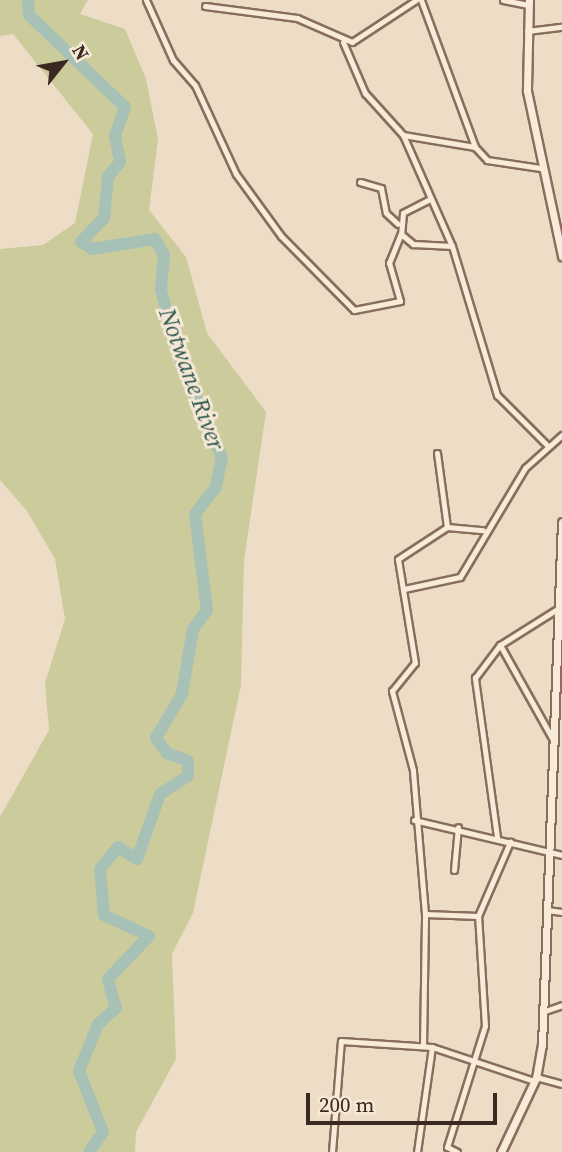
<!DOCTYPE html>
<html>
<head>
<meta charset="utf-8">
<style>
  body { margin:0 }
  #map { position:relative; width:562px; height:1152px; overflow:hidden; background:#edddc7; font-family:"Source Serif 4",serif }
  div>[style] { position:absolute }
  .green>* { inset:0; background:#cbcb9b }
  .river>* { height:12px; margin:-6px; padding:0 6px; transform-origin:6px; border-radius:6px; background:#a8c1b6 }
  .roads { filter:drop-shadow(2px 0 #886e5d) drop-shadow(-2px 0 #886e5d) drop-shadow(0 2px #886e5d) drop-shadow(0 -2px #886e5d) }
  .street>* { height:5px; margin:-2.5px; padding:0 2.5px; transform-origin:2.5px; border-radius:2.5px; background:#f8ebda }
  .secondary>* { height:7px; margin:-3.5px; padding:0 3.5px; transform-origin:3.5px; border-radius:3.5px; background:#f8ebda }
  span { translate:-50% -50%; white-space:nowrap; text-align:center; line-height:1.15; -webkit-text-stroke:6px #f5e8d6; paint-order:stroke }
  .water-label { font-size:24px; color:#305850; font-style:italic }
  .north { position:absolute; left:28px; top:28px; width:70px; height:70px; -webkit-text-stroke:5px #f5e8d6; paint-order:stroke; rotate:59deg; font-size:19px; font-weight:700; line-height:28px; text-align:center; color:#392920 }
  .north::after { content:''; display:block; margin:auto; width:24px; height:32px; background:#392920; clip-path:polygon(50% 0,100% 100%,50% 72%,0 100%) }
  .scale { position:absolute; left:306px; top:1093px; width:191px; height:32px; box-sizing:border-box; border:4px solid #392920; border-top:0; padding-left:9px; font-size:21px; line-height:24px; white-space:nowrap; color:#392920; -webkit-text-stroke:5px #f5e8d6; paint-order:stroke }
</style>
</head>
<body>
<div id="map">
  <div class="green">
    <i style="clip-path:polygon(0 0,88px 0,80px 14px,125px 29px,146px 79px,158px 139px,149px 210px,186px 257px,207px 333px,266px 412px,244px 560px,241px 685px,193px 913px,172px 954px,176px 1059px,136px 1132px,135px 1152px,0 1152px,0 817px,49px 730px,45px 683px,65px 619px,55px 559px,27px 511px,0 480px,0 249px,43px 245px,75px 223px,93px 134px,13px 34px,0 36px)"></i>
  </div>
  <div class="river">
    <i style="left:28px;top:0;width:15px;rotate:86deg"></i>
    <i style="left:29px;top:15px;width:133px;rotate:43.8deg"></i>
    <i style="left:125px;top:107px;width:31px;rotate:109deg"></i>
    <i style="left:115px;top:136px;width:26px;rotate:79deg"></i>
    <i style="left:120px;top:162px;width:19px;rotate:129deg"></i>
    <i style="left:108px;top:177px;width:41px;rotate:95.6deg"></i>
    <i style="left:104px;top:218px;width:33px;rotate:134deg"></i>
    <i style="left:81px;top:242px;width:13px;rotate:32deg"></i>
    <i style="left:92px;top:249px;width:64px;rotate:-9deg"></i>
    <i style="left:155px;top:239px;width:18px;rotate:61deg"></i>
    <i style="left:164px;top:255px;width:35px;rotate:95deg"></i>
    <i style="left:161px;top:290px;width:70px;rotate:75.2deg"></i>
    <i style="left:179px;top:358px;width:109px;rotate:66.7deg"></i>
    <i style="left:222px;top:458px;width:30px;rotate:102deg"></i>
    <i style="left:216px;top:487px;width:34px;rotate:128deg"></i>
    <i style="left:195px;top:514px;width:97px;rotate:82.9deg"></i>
    <i style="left:207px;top:610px;width:24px;rotate:126deg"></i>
    <i style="left:193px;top:629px;width:66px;rotate:99.6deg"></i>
    <i style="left:182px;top:694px;width:51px;rotate:120.6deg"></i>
    <i style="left:156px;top:738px;width:19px;rotate:54deg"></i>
    <i style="left:167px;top:753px;width:22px;rotate:21deg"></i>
    <i style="left:188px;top:761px;width:15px;rotate:90deg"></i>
    <i style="left:188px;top:776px;width:33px;rotate:147deg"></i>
    <i style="left:160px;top:794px;width:69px;rotate:109.5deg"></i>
    <i style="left:137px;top:859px;width:22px;rotate:-148deg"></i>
    <i style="left:118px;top:847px;width:28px;rotate:129deg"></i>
    <i style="left:100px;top:869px;width:46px;rotate:85deg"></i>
    <i style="left:104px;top:915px;width:50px;rotate:25deg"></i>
    <i style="left:149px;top:936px;width:59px;rotate:133.6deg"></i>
    <i style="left:108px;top:979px;width:30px;rotate:75deg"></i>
    <i style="left:116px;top:1008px;width:24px;rotate:138deg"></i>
    <i style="left:98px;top:1024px;width:51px;rotate:112deg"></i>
    <i style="left:79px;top:1071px;width:66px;rotate:68.5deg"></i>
    <i style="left:103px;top:1132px;width:24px;rotate:125deg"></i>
  </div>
  <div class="roads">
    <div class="street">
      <i style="left:146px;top:0;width:66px;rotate:65.8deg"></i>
      <i style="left:173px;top:60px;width:33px;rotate:49deg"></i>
      <i style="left:195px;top:85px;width:98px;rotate:65.3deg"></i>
      <i style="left:236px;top:174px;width:77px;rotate:54deg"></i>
      <i style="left:281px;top:236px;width:104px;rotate:45.4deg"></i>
      <i style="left:354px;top:310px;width:47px;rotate:-11.1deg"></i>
      <i style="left:400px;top:301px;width:40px;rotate:-106deg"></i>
      <i style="left:389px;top:263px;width:31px;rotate:-68deg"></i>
      <i style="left:421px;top:0;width:157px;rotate:69.8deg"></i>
      <i style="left:475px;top:147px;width:18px;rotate:47deg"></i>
      <i style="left:487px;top:160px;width:54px;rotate:8.6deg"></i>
      <i style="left:503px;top:0;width:26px;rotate:11deg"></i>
      <i style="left:205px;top:6px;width:93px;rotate:7.4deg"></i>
      <i style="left:297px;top:18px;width:60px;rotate:23.6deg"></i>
      <i style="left:352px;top:42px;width:77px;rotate:-33.3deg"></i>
      <i style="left:527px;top:31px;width:35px;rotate:-7deg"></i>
      <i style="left:343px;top:42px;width:56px;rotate:66.7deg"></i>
      <i style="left:365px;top:93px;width:57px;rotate:47.9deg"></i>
      <i style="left:403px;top:135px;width:73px;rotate:9.5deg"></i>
      <i style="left:403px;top:135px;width:121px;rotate:66.2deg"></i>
      <i style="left:452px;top:246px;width:156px;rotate:73.2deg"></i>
      <i style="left:497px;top:395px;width:72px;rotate:45deg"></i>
      <i style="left:360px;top:182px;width:22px;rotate:16deg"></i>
      <i style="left:381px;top:188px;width:25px;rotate:79deg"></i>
      <i style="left:386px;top:213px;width:16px;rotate:43deg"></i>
      <i style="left:430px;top:199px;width:30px;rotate:153deg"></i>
      <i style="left:403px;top:213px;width:21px;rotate:95deg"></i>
      <i style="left:401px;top:234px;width:16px;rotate:40deg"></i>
      <i style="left:413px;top:244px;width:39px;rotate:3deg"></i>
      <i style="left:437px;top:453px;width:75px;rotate:82.3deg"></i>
      <i style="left:404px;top:589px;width:57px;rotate:-12.1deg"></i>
      <i style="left:460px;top:577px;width:127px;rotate:-59.2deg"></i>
      <i style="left:525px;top:468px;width:50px;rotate:-41.7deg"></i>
      <i style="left:500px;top:645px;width:109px;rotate:60.8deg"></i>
      <i style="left:414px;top:820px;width:152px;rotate:13.3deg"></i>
      <i style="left:497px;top:837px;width:161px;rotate:-97.9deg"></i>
      <i style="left:475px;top:678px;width:41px;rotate:-52.9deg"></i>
      <i style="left:500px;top:645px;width:70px;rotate:-32.1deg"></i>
      <i style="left:454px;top:870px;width:43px;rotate:-84.7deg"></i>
      <i style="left:547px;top:910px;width:15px;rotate:8deg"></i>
      <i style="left:425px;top:914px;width:53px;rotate:2.2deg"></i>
      <i style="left:545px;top:1011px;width:18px;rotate:-19deg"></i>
      <i style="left:423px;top:1046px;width:132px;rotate:-89.1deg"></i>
      <i style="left:425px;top:914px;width:144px;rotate:-94.8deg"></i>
      <i style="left:413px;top:770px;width:82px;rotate:-104.9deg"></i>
      <i style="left:392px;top:691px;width:36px;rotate:-51deg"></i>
      <i style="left:415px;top:663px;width:105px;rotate:-99.3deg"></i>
      <i style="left:398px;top:559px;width:59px;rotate:-33.1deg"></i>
      <i style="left:447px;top:527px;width:36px;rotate:5deg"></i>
      <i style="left:536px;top:1077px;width:27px;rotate:15deg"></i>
      <i style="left:332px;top:1152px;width:111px;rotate:-85.4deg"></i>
      <i style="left:341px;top:1041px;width:91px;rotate:3.8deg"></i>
      <i style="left:432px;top:1047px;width:108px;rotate:18.4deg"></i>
      <i style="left:417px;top:1152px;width:106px;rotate:-81.9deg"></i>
      <i style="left:457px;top:1152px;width:11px;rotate:-153deg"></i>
      <i style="left:447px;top:1147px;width:127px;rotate:-72.6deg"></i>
      <i style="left:485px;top:1026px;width:110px;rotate:-93.6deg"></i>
      <i style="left:478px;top:916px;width:81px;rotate:-66.6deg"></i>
    </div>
    <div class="secondary">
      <i style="left:529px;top:0;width:91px;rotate:91.3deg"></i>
      <i style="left:527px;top:91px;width:169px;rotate:78deg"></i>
      <i style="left:501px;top:1152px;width:82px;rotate:-64.7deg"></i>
      <i style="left:536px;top:1078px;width:34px;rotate:-80deg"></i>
      <i style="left:542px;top:1045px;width:523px;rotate:-87.81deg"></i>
    </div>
  </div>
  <div class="water-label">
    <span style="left:192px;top:379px;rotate:70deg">Notwane River</span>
  </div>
  <div class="north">N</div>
  <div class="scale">200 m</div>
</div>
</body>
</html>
